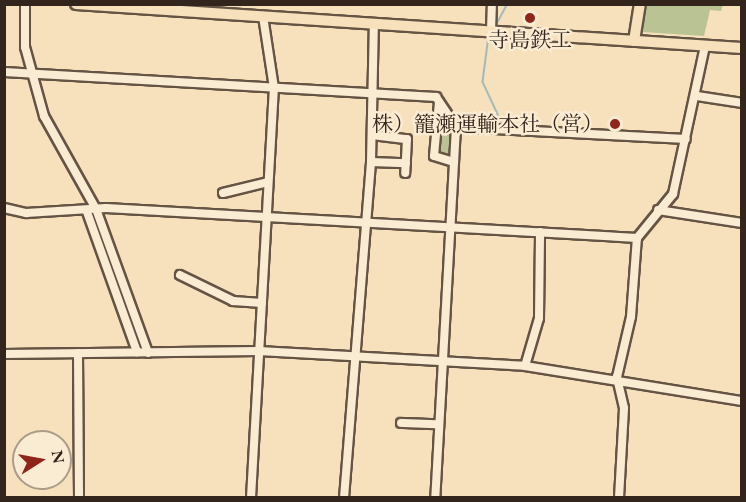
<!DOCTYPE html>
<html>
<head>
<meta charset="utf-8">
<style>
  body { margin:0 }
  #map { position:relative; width:746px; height:502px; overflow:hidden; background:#f7e0bc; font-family:"EB Garamond","Noto Serif JP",serif }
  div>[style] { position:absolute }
  .green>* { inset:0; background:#b9c393 }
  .stream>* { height:1.5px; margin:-0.75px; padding:0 0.75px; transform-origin:0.75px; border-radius:0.75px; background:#a1bbba }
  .roads { filter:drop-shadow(2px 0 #655444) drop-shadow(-2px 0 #655444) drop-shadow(0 2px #655444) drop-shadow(0 -2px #655444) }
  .minor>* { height:8px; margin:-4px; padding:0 4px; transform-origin:4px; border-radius:4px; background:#faebd3 }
  .major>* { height:10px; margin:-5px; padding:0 5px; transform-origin:5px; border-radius:5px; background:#f7e0bc }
  .dots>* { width:16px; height:16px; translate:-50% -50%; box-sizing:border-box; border:3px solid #faebd3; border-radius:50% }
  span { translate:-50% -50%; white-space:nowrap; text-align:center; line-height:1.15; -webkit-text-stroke:5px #faebd3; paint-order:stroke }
  .poi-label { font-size:21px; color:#34251c }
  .right { translate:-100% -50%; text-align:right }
  .frame { position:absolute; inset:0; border:6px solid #34251c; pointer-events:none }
  .north { position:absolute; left:12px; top:430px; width:60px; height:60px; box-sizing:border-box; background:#faebd3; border:2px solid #ab9c8a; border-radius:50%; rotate:79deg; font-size:16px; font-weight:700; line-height:24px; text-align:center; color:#34251c }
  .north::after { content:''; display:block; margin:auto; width:21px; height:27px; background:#8f2418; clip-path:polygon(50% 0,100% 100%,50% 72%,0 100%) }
</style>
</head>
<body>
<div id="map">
  <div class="green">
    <i style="clip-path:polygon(646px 5px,723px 5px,721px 11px,710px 10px,704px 36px,643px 32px)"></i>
    <i style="clip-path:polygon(440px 110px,453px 127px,450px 159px,437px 154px)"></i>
  </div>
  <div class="stream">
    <i style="left:495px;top:27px;width:26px;rotate:-62deg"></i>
    <i style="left:489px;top:36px;width:46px;rotate:97.4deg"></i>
    <i style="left:483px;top:82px;width:47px;rotate:65.1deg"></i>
    <i style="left:503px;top:125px;width:36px;rotate:3deg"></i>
  </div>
  <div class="roads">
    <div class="minor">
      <i style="left:25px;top:4px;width:43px;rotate:90deg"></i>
      <i style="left:25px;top:47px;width:72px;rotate:74.6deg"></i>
      <i style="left:44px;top:116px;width:107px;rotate:60.8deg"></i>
      <i style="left:96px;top:209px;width:153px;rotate:70.1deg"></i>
      <i style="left:491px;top:30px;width:26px;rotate:-88deg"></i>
      <i style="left:4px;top:72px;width:433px;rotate:3.3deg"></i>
      <i style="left:436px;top:97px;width:36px;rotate:56deg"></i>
      <i style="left:456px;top:127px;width:372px;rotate:93.2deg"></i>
      <i style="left:697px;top:96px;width:46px;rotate:8.8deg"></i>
      <i style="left:439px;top:102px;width:54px;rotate:95.3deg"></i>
      <i style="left:434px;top:156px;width:21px;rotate:17deg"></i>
      <i style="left:456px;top:127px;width:230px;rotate:3deg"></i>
      <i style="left:372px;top:135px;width:35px;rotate:7deg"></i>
      <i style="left:407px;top:139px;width:34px;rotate:93deg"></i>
      <i style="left:371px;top:162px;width:35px;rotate:2deg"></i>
      <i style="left:223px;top:193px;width:46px;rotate:-13.7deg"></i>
      <i style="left:4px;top:208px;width:23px;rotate:13deg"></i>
      <i style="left:26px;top:213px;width:80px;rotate:-3.6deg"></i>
      <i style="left:106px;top:208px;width:532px;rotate:3.23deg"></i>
      <i style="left:658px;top:210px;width:85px;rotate:8.8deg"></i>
      <i style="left:87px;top:212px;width:149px;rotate:70.3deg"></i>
      <i style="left:180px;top:275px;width:59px;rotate:26.1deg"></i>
      <i style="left:233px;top:301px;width:29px;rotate:4deg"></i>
      <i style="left:78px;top:353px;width:145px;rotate:89.6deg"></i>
      <i style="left:4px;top:354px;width:255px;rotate:-0.7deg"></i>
      <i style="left:259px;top:351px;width:266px;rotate:3.2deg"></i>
      <i style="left:525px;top:366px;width:220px;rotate:9.2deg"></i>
      <i style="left:525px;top:366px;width:50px;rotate:-73.7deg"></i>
      <i style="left:539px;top:318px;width:86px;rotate:-89.3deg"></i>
      <i style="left:401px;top:423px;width:38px;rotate:2deg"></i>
      <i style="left:251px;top:498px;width:411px;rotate:-86.8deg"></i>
      <i style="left:274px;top:88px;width:73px;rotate:-98.7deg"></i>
      <i style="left:344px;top:498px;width:337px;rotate:-85.4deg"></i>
      <i style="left:371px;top:162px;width:139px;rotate:-88.8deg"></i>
      <i style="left:619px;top:498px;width:90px;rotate:-86.8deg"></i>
      <i style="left:624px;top:408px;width:32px;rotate:-103deg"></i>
      <i style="left:617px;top:377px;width:62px;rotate:-76.9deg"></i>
      <i style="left:631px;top:317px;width:79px;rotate:-85.7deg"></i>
      <i style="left:637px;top:238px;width:57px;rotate:-50.7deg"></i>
      <i style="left:673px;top:194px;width:151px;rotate:-77.8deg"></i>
    </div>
    <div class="major">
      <i style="left:76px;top:4px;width:667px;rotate:3.78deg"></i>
      <i style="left:634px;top:41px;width:37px;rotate:-81deg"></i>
    </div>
  </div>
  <div class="dots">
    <i style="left:530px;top:18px;background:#8f2418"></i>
    <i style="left:615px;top:124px;background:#8f2418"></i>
  </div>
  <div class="poi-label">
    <span style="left:530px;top:40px">寺島鉄工</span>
    <span class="right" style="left:603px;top:124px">株）籠瀬運輸本社（営）</span>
  </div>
  <div class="frame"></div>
  <div class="north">N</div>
</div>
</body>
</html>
